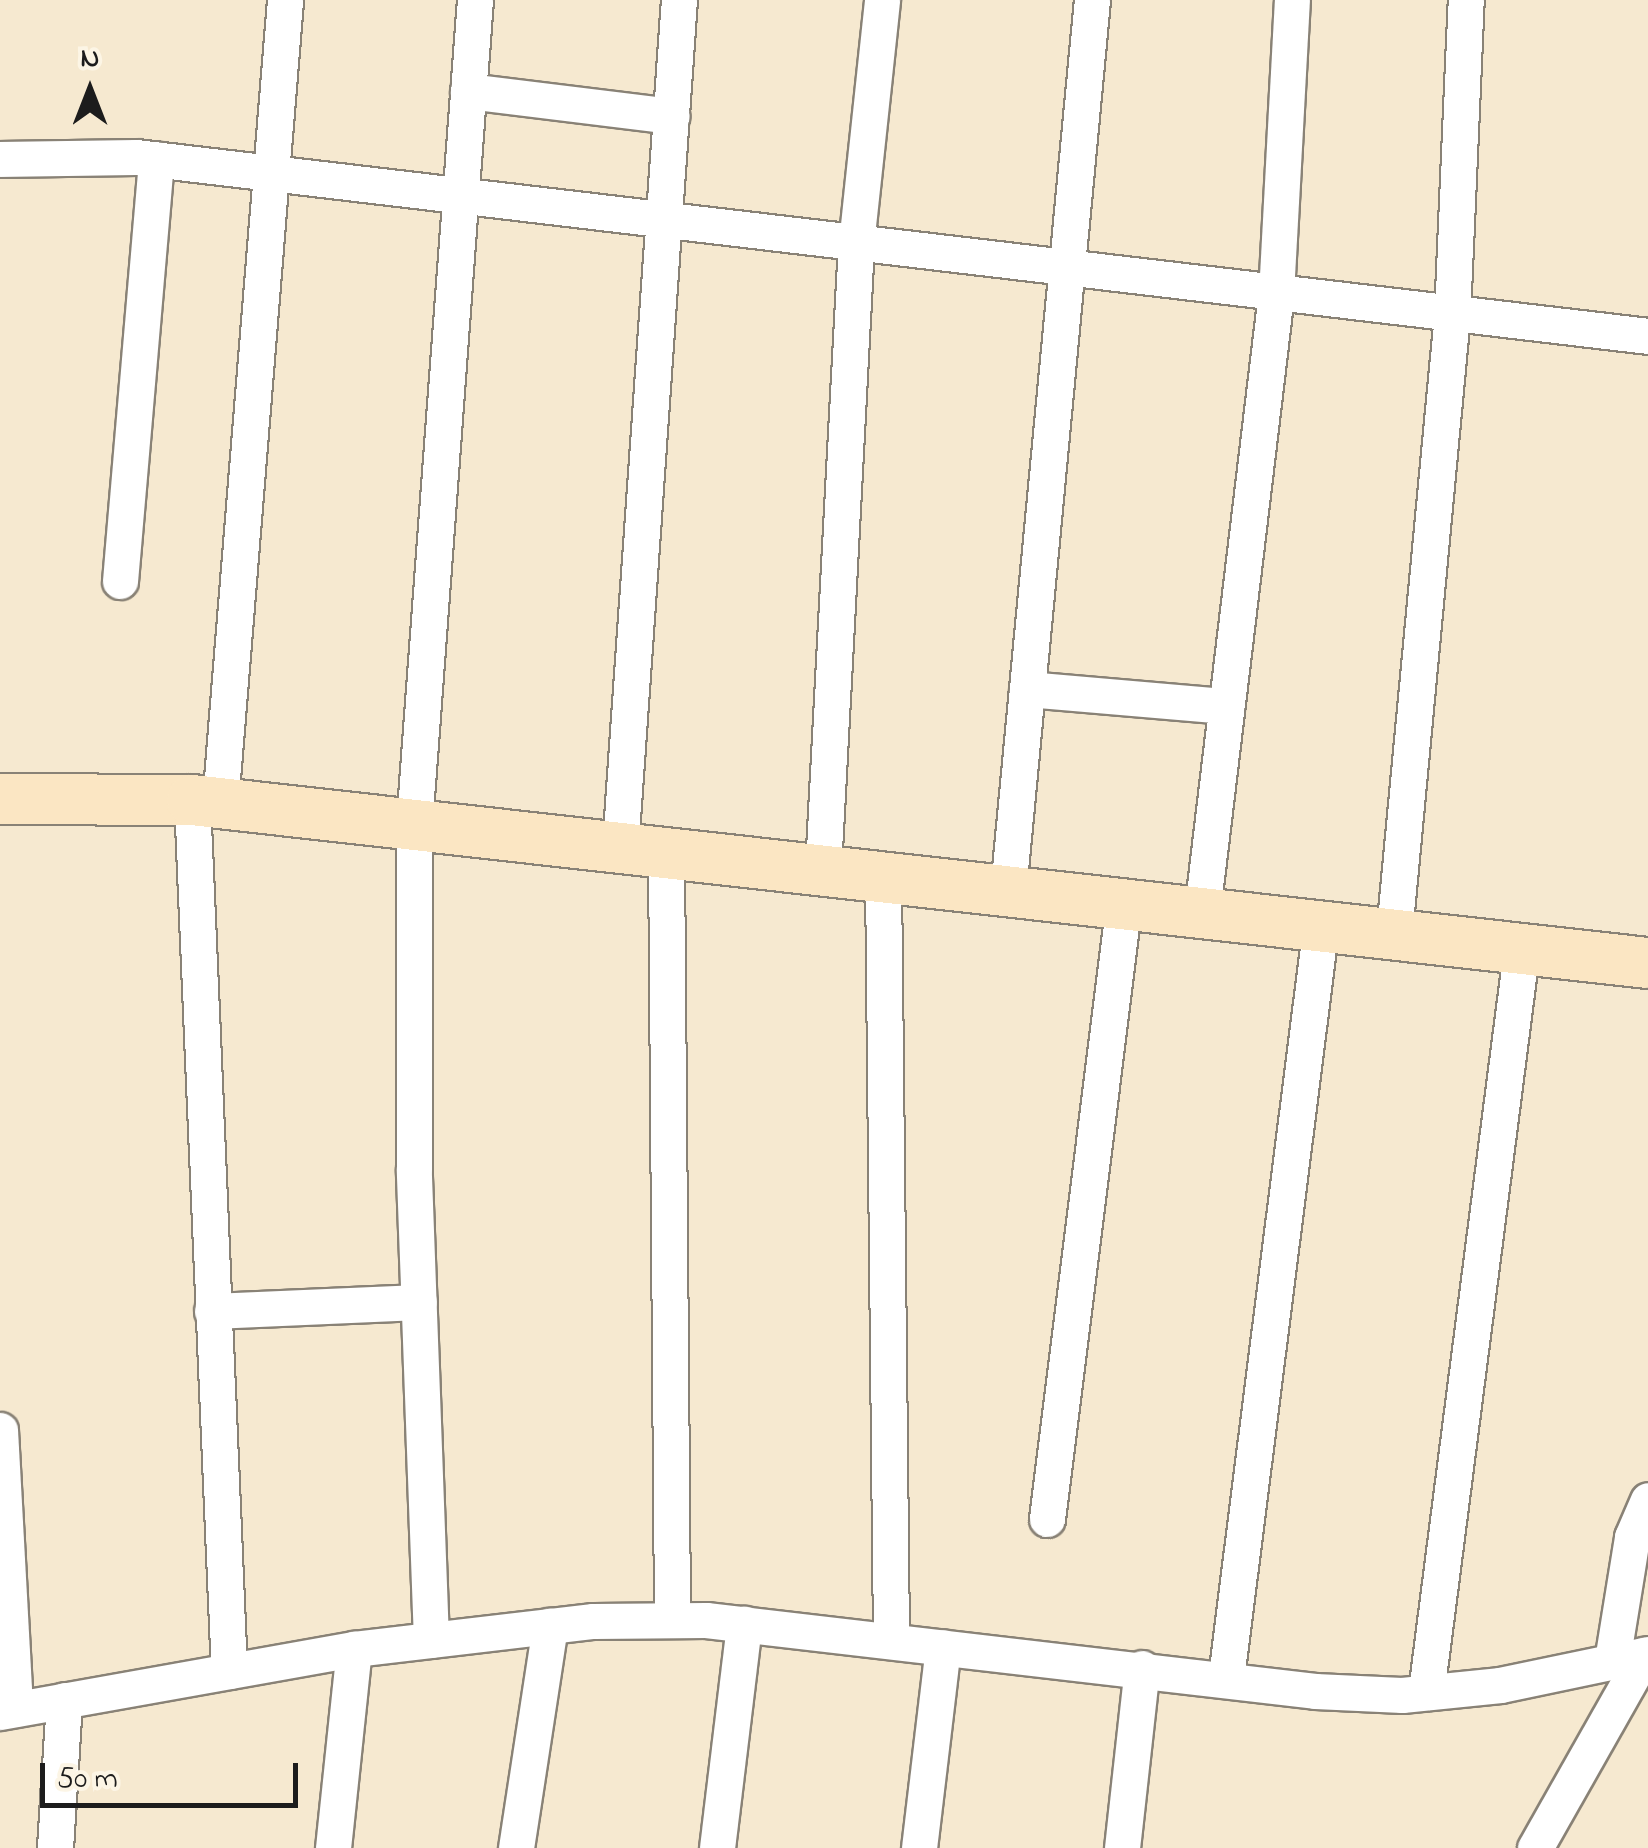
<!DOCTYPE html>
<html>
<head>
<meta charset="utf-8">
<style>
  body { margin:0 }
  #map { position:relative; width:1648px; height:1848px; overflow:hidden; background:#f6e9d0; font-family:"Indie Flower",sans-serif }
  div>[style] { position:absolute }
  .roads { filter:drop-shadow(2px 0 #898276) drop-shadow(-2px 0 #898276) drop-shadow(0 2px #898276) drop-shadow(0 -2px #898276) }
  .street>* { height:35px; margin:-17.5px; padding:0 17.5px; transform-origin:17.5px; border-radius:17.5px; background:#fff }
  .secondary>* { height:50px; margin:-25px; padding:0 25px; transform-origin:25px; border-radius:25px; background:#fbe6c3 }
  span { translate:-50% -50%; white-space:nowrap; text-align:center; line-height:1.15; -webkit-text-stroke:9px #fcf5e5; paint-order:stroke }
  .north { position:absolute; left:40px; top:40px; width:100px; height:100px; -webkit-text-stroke:8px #fcf5e5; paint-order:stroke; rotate:0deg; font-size:28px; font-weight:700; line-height:40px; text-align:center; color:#1c1c1c }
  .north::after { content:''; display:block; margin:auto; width:35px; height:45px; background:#1c1c1c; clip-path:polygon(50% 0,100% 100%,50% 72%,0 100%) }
  .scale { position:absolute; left:40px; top:1763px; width:258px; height:45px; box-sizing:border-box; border:5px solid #1c1c1c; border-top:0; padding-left:12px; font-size:30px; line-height:35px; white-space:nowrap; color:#1c1c1c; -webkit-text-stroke:8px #fcf5e5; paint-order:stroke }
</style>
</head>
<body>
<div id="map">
  <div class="roads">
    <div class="street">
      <i style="left:468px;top:91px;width:205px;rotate:7deg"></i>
      <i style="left:0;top:159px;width:136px;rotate:-0.8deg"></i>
      <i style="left:136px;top:157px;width:1523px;rotate:6.75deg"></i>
      <i style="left:120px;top:581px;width:423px;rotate:-85.1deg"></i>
      <i style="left:1027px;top:689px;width:200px;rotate:4.9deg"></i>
      <i style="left:192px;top:800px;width:872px;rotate:87.57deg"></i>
      <i style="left:220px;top:803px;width:806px;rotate:-85.37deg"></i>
      <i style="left:620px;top:847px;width:849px;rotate:-86.02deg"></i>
      <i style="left:666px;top:852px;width:768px;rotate:89.55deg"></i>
      <i style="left:823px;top:869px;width:626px;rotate:-86.98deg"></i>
      <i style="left:856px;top:244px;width:245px;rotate:-83.9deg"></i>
      <i style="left:883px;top:876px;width:765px;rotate:89.4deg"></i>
      <i style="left:1008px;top:890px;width:894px;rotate:-84.61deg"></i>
      <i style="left:1202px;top:911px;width:621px;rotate:-83.16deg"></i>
      <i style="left:1276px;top:294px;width:294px;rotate:-86.9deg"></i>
      <i style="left:1394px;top:932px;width:620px;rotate:-84.63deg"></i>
      <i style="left:1452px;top:315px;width:315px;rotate:-87.5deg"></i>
      <i style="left:212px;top:1311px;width:207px;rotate:-2.5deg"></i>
      <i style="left:0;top:1430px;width:279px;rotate:86.9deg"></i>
      <i style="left:1047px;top:1519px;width:622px;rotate:-82.89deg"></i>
      <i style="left:431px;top:1640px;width:471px;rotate:-92.1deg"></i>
      <i style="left:414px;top:1169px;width:345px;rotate:-90deg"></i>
      <i style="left:414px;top:824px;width:826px;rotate:-85.77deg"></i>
      <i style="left:1612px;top:1661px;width:126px;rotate:-80.8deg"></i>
      <i style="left:1632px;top:1537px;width:40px;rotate:-66.6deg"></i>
      <i style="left:1226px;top:1677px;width:759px;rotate:-82.81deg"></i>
      <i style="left:1426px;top:1692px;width:752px;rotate:-82.67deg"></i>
      <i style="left:0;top:1712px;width:360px;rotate:-10.1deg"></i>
      <i style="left:354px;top:1649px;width:241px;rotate:-6.7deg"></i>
      <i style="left:593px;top:1621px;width:113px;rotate:-0.5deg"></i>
      <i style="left:706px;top:1620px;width:613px;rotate:6.65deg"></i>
      <i style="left:1315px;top:1691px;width:87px;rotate:2.6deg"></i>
      <i style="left:1402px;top:1695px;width:99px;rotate:-5.8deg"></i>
      <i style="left:1500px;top:1685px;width:151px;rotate:-11.8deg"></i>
      <i style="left:55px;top:1848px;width:148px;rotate:-86.5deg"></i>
      <i style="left:333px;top:1848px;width:200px;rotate:-84deg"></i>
      <i style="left:516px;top:1848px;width:225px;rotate:-81.3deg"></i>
      <i style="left:717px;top:1848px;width:226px;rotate:-83.1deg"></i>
      <i style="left:919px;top:1848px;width:202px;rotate:-83.2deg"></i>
      <i style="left:1122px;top:1848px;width:181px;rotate:-83.7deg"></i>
      <i style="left:1535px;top:1848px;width:222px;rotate:-60.5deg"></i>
    </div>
    <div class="secondary">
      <i style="left:0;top:799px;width:192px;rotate:0.3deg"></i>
      <i style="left:192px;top:800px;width:1465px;rotate:6.39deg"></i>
    </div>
  </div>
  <div class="north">N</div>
  <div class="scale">50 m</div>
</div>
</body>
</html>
